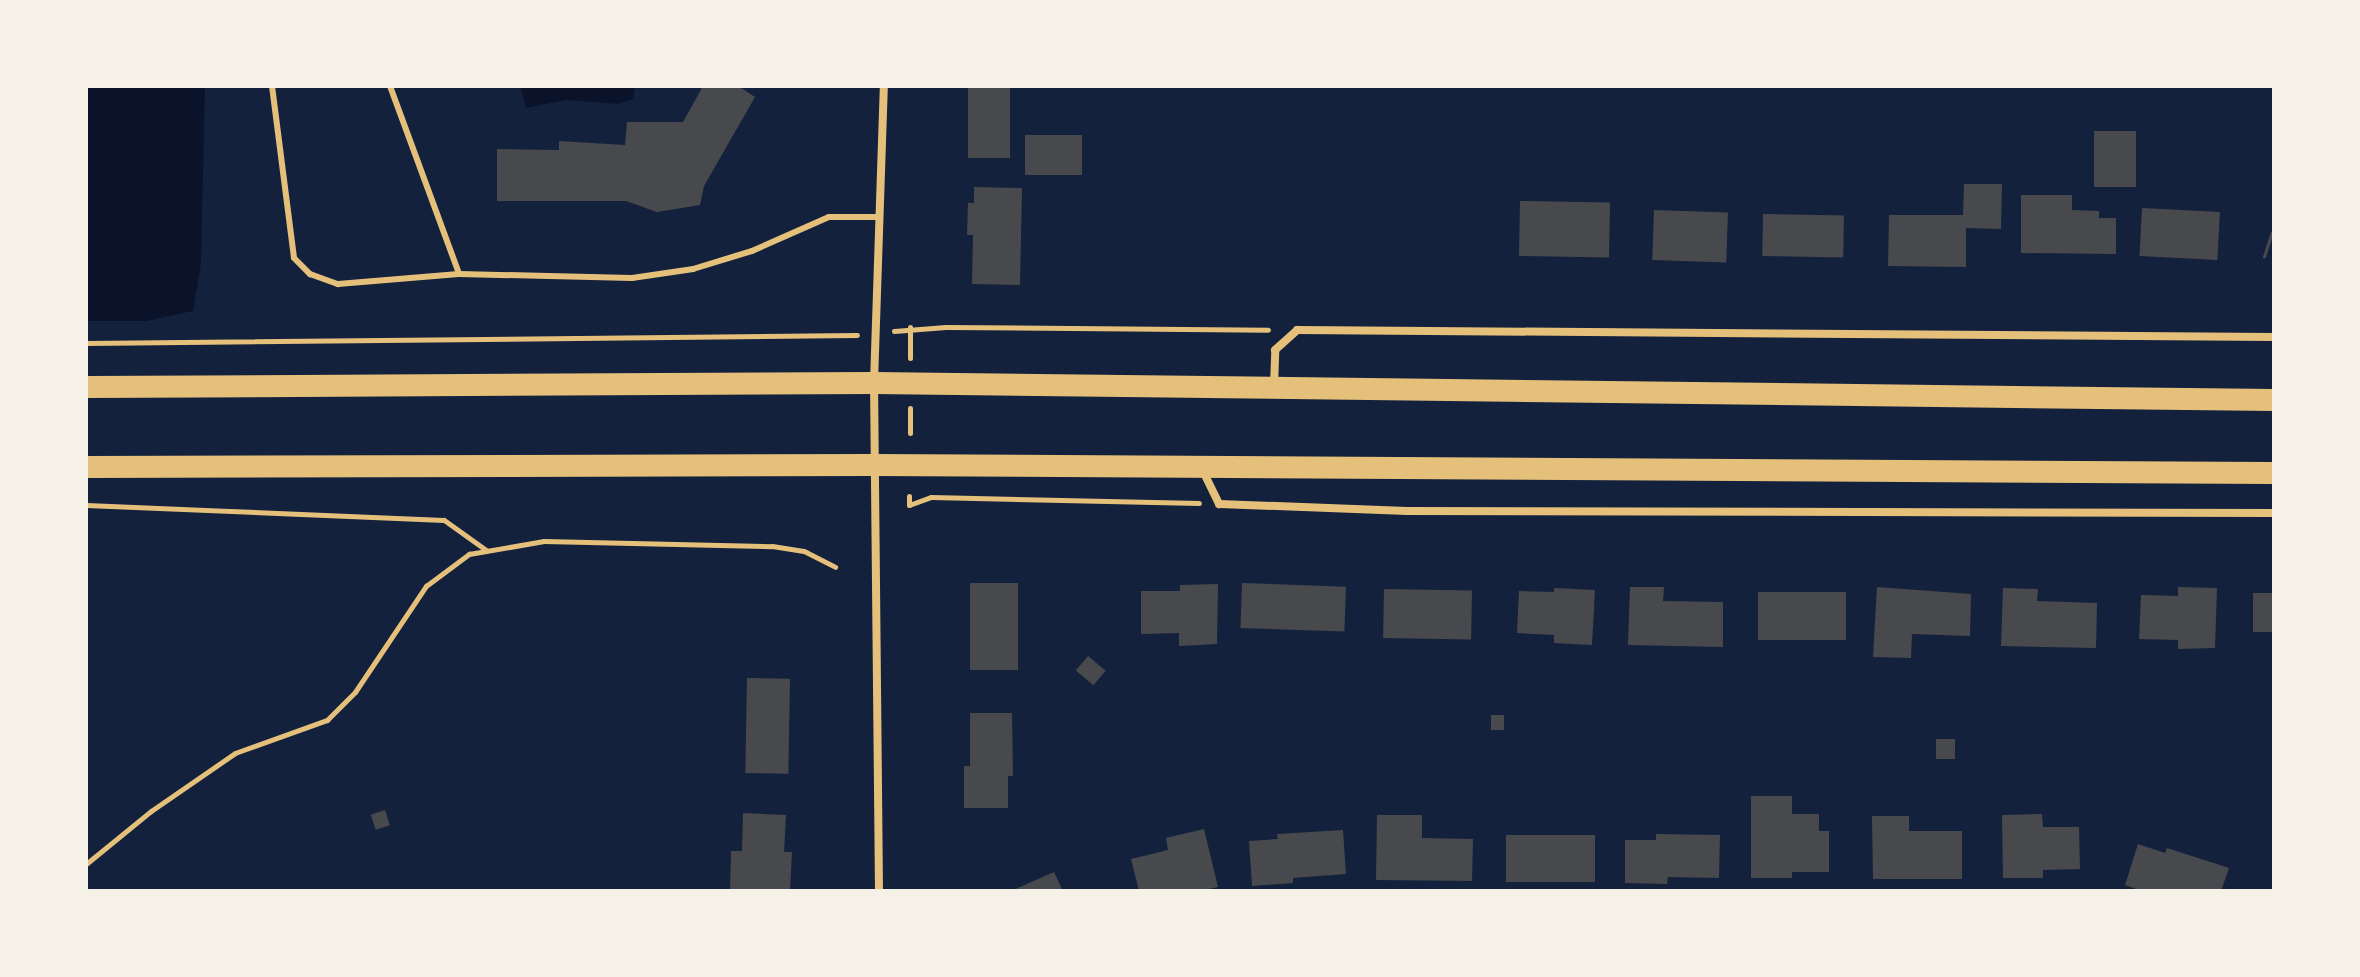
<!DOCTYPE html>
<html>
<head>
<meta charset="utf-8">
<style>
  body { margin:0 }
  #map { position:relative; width:2360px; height:977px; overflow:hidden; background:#14213d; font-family:Commissioner,sans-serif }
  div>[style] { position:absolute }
  .water>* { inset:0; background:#0b132b }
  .building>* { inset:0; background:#48494c; transform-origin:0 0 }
  .path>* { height:5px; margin:-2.5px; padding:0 2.5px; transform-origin:2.5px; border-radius:2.5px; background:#e5c07b }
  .service>* { height:6px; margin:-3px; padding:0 3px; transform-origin:3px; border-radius:3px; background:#e5c07b }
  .minor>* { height:8px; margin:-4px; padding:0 4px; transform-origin:4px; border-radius:4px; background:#e5c07b }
  .trunk>* { height:22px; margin:-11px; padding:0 11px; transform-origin:11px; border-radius:11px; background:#e5c07b }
  span { translate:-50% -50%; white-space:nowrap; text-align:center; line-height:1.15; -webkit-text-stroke:8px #f6f1e7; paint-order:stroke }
  .frame { position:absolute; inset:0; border:88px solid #f6f1e7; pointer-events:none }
</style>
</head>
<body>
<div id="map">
  <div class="water">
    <i style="clip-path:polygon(86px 86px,205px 86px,201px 263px,193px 311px,146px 321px,86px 321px)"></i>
    <i style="clip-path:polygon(520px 86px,634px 86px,635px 89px,633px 99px,618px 104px,566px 100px,526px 108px)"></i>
  </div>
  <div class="building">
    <i style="clip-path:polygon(703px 86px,738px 86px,755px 97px,704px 186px,700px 205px,657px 212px,626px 201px,497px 201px,497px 149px,559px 150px,559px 141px,625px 145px,627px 122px,683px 122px)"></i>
    <i style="left:968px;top:86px;width:42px;height:72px"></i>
    <i style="left:2094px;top:131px;width:42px;height:56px"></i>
    <i style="left:1025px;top:135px;width:57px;height:40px"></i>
    <i style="clip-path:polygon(1964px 184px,2002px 184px,2001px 229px,1966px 228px,1966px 267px,1888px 266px,1889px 215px,1963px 215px)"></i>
    <i style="clip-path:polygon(974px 187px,1022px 188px,1020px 285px,972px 284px,973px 235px,967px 235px,968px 203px,974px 203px)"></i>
    <i style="clip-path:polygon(2021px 195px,2072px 195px,2072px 210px,2099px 211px,2099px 218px,2116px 218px,2116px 254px,2021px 253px)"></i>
    <i style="left:1520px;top:201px;width:90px;height:55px;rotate:1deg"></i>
    <i style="left:2142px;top:208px;width:78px;height:48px;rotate:3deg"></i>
    <i style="left:1654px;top:210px;width:74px;height:50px;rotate:2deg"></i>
    <i style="left:1763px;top:214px;width:81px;height:42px;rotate:1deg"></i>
    <i style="left:2271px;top:232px;width:3px;height:27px;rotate:18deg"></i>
    <i style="left:970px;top:583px;width:48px;height:87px"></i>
    <i style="left:1242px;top:583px;width:104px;height:45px;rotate:2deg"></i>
    <i style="clip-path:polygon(1218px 584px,1217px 644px,1179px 646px,1179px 633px,1141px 634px,1141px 591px,1180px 591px,1180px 585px)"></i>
    <i style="clip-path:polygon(1630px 587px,1664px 587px,1663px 601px,1723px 602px,1723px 647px,1628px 645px)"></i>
    <i style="clip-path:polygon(1877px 587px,1971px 594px,1970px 636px,1912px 634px,1911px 658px,1873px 657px)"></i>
    <i style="clip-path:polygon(2178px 587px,2217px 588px,2215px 648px,2178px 649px,2178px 640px,2139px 639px,2141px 595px,2178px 596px)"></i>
    <i style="clip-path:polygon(1554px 588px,1595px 590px,1592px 645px,1554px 643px,1554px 635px,1517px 633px,1519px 591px,1554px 592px)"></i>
    <i style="clip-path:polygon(2003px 588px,2038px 589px,2037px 601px,2097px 603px,2096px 648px,2001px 646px)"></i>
    <i style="left:1384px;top:589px;width:88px;height:49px;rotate:1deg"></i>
    <i style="left:1758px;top:592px;width:88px;height:48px"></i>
    <i style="left:2253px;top:593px;width:21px;height:39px"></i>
    <i style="left:1088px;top:656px;width:23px;height:19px;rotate:40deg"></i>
    <i style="left:747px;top:678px;width:43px;height:95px;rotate:1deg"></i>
    <i style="clip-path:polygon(970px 713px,1012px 713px,1013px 776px,1008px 776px,1008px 808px,964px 808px,964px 766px,970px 766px)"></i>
    <i style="left:1491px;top:715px;width:13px;height:15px"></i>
    <i style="left:1936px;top:739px;width:19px;height:20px"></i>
    <i style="clip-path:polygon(1751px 796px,1792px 796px,1792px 814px,1819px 814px,1819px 831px,1829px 831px,1829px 872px,1792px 872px,1792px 878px,1751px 878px)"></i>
    <i style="left:385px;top:810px;width:16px;height:15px;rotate:72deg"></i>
    <i style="clip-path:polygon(743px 813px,786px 815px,784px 852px,792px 852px,790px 891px,730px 891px,731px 851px,742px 851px)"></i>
    <i style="clip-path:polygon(2042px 814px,2043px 827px,2079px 827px,2080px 869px,2043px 870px,2043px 878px,2003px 878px,2002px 815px)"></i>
    <i style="clip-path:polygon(1377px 815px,1422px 815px,1422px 838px,1473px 839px,1472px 881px,1376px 880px)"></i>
    <i style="clip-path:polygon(1872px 816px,1909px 816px,1909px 831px,1962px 831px,1962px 879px,1873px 879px)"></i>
    <i style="clip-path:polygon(1204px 829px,1218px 887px,1200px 891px,1139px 891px,1131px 859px,1168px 850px,1166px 838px)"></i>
    <i style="clip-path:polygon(1343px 830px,1346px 874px,1293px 878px,1293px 883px,1252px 886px,1249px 841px,1278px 839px,1277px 834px)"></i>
    <i style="clip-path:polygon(1656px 834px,1720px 835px,1719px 878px,1668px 877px,1667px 884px,1625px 883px,1625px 840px,1656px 840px)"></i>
    <i style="left:1506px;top:835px;width:89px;height:47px"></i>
    <i style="clip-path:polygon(2138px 844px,2165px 853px,2167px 848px,2229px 868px,2221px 891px,2142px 891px,2125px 885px)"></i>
    <i style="clip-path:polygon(1054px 872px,1063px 891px,1011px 891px)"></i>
  </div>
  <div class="path">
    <i style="left:894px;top:331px;width:52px;rotate:-4.4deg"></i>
    <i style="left:946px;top:327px;width:322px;rotate:0.5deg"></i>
    <i style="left:86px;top:343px;width:771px;rotate:-0.59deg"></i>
    <i style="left:910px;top:358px;width:31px;rotate:-90deg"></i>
    <i style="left:910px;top:408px;width:25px;rotate:90deg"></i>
    <i style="left:909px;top:496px;width:9px;rotate:90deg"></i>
    <i style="left:909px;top:505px;width:23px;rotate:-20deg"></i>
    <i style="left:931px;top:497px;width:268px;rotate:1.3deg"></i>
    <i style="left:86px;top:505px;width:358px;rotate:2.4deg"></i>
    <i style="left:444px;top:520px;width:52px;rotate:35.5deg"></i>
    <i style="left:86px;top:864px;width:84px;rotate:-39.2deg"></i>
    <i style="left:151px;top:811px;width:102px;rotate:-34.6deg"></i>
    <i style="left:235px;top:753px;width:98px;rotate:-19.7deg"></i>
    <i style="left:327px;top:720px;width:40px;rotate:-45deg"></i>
    <i style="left:355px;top:692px;width:128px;rotate:-56.2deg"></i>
    <i style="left:426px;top:586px;width:54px;rotate:-36.7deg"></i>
    <i style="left:469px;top:554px;width:76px;rotate:-9.8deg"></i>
    <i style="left:544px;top:541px;width:228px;rotate:1.3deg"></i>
    <i style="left:772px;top:546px;width:32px;rotate:9deg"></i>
    <i style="left:804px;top:551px;width:35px;rotate:27deg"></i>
  </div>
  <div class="service">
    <i style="left:272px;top:86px;width:173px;rotate:82.7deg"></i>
    <i style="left:294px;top:258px;width:23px;rotate:45deg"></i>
    <i style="left:310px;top:274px;width:30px;rotate:20deg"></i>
    <i style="left:338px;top:284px;width:121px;rotate:-4.7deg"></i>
    <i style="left:459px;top:274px;width:173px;rotate:1.3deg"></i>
    <i style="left:632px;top:278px;width:62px;rotate:-8.4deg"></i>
    <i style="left:693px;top:269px;width:62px;rotate:-17deg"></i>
    <i style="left:752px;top:251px;width:84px;rotate:-23.8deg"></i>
    <i style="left:829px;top:217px;width:51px"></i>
    <i style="left:390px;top:86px;width:200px;rotate:69.8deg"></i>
  </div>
  <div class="minor">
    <i style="left:1274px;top:387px;width:37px;rotate:-88deg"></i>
    <i style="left:1275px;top:350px;width:30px;rotate:-42deg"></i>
    <i style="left:1297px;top:330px;width:977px;rotate:0.41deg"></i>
    <i style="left:1203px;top:471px;width:37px;rotate:64deg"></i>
    <i style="left:1219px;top:504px;width:188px;rotate:2.1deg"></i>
    <i style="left:1407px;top:511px;width:867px;rotate:0.13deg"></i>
    <i style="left:879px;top:891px;width:508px;rotate:-90.56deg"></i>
    <i style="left:874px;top:383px;width:297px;rotate:-88.1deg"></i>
  </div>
  <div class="trunk">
    <i style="left:86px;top:387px;width:788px;rotate:-0.29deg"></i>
    <i style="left:874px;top:383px;width:1400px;rotate:0.7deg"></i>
    <i style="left:86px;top:467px;width:788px;rotate:-0.15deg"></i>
    <i style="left:874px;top:465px;width:1400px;rotate:0.33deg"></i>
  </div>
  <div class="frame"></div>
</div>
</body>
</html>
